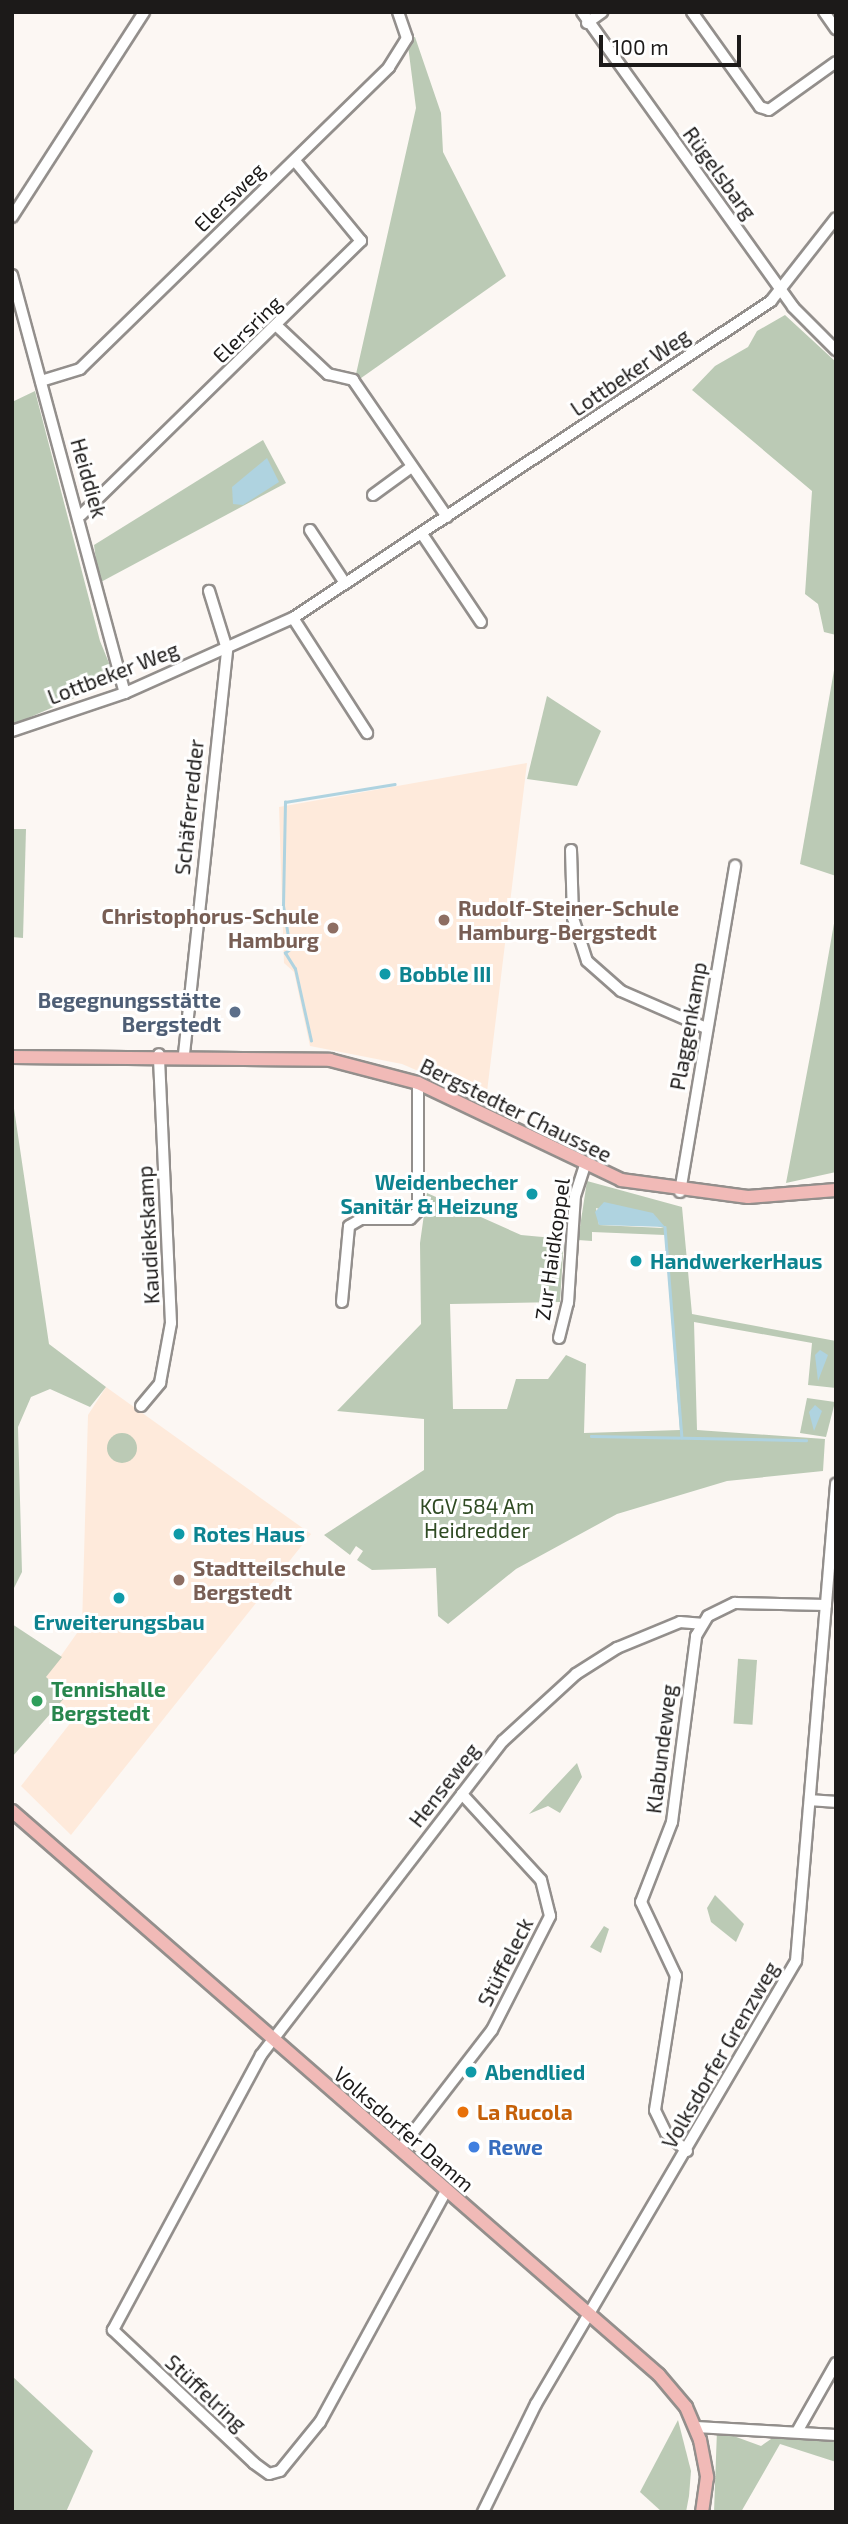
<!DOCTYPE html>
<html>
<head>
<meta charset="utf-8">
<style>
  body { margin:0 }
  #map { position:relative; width:848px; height:2524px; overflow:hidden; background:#fcf7f3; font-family:"Exo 2",sans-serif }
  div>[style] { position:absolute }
  .education>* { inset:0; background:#feeadb }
  .green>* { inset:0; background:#bbcab5; transform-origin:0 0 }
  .round { border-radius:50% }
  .water>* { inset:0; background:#afd3e0 }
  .stream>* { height:2.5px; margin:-1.25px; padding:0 1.25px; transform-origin:1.25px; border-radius:1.25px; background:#afd3e0 }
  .roads { filter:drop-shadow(2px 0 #938f8c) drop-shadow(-2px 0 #938f8c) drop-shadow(0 2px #938f8c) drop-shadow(0 -2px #938f8c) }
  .minor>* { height:10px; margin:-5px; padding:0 5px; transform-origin:5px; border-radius:5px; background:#fff }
  .major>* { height:12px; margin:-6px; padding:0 6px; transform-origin:6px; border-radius:6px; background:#f1bab7 }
  .dots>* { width:19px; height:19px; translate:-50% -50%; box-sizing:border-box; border:4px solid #fff; border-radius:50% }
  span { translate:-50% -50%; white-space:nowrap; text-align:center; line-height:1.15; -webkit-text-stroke:6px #fff; paint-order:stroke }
  .street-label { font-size:21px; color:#1c1a19 }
  .education-label { font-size:21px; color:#785e54; font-weight:700 }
  .left { translate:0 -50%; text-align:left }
  .right { translate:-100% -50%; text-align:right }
  .culture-label { font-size:21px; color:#0d838f; font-weight:700 }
  .service-label { font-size:21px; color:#4e5e75; font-weight:700 }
  .park-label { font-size:21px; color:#2f4b23 }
  .leisure-label { font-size:21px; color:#27864d; font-weight:700 }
  .food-label { font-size:21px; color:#c56008; font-weight:700 }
  .shop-label { font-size:21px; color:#366cbe; font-weight:700 }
  .frame { position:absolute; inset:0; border:14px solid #1c1a19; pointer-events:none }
  .scale { position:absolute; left:599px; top:35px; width:142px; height:32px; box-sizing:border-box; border:4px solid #1c1a19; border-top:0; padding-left:9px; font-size:21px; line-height:24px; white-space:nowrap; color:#1c1a19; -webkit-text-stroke:5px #fff; paint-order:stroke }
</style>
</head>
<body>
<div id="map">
  <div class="education">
    <i style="clip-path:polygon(527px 763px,486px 1100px,402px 1064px,310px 1046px,294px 972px,284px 963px,279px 807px)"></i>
    <i style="clip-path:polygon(106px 1387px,311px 1534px,71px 1835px,21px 1786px,79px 1712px,69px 1719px,56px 1707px,66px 1695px,46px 1677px,82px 1626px,88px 1415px)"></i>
  </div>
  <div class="green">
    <i style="clip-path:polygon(415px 37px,441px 113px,443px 152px,506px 276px,354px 383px,416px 108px,407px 38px)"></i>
    <i style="clip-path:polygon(785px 315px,836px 362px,836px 635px,824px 632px,818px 604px,805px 594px,812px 491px,692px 390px,715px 366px,748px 347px,757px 331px)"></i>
    <i style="clip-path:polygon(35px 391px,100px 641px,116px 680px,12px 725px,12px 402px)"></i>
    <i style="clip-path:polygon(263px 440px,286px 483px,99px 583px,94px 545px)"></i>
    <i style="clip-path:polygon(836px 659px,836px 876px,800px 864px)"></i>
    <i style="clip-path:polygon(547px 696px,601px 731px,577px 786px,527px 779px)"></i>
    <i style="clip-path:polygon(12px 829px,26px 829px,23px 938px,12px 937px)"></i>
    <i style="clip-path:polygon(836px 912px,836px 1172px,786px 1183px,819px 1009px)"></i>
    <i style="clip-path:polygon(12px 1095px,49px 1344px,106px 1387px,90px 1407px,50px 1389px,31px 1397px,18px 1427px,22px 1572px,12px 1592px)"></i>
    <i style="clip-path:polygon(evenodd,587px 1181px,682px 1207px,692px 1314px,836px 1341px,836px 1388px,808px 1385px,812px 1343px,694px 1322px,697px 1430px,825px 1439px,823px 1471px,727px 1481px,617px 1514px,516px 1569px,448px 1624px,438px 1616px,436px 1568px,372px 1570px,357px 1560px,363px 1551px,356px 1546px,350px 1555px,324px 1535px,424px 1470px,424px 1419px,337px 1411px,421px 1324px,420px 1243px,427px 1193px,521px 1235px,564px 1239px,560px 1302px,450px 1304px,453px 1409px,507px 1409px,516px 1379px,548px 1379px,566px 1355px,586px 1364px,584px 1433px,680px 1430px,665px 1235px,592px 1232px,592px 1241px,578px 1240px,587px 1181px,596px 1208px,664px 1228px,599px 1225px,596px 1208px)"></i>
    <i style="clip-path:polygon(807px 1398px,835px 1402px,826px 1437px,800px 1433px)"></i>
    <i class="round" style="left:107px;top:1433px;width:30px;height:30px"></i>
    <i style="clip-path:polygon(12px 1624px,62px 1657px,46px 1677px,67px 1695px,12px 1757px)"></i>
    <i style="left:757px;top:1660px;width:65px;height:19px;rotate:94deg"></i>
    <i style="clip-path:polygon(577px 1763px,582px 1777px,560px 1813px,548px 1806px,529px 1814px)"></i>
    <i style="clip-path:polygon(715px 1895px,744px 1924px,736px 1942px,711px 1922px,707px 1908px)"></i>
    <i style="clip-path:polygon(604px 1926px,609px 1929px,601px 1953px,590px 1947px)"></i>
    <i style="clip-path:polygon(12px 2376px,93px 2451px,66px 2512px,12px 2512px)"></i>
    <i style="clip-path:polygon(678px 2420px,691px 2471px,689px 2496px,686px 2512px,662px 2512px,640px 2492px)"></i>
    <i style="clip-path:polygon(717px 2430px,761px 2446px,771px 2439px,763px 2430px,836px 2435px,836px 2462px,780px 2444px,741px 2512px,714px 2512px)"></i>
  </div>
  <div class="water">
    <i style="clip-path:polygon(267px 458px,279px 482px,243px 505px,233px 504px,232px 487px)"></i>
    <i style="clip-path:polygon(604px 1202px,653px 1213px,665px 1227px,599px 1225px,595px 1212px)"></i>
    <i style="clip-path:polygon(820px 1350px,828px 1355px,818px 1381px,815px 1355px)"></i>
    <i style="clip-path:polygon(815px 1405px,822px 1411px,814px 1431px,809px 1412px)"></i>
  </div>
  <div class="stream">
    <i style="left:311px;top:1041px;width:74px;rotate:-102.5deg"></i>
    <i style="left:295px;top:969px;width:19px;rotate:-122deg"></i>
    <i style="left:285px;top:953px;width:6px;rotate:-39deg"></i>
    <i style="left:290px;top:949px;width:44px;rotate:-99.2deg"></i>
    <i style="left:283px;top:906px;width:104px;rotate:-88.9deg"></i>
    <i style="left:285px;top:802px;width:111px;rotate:-9.3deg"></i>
    <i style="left:665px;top:1227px;width:211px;rotate:85.4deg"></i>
    <i style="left:591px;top:1436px;width:215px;rotate:1.1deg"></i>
  </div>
  <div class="roads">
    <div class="minor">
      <i style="left:582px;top:12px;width:363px;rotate:54.4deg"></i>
      <i style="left:793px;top:307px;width:61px;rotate:45deg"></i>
      <i style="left:692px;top:12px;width:117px;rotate:54.4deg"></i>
      <i style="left:760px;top:107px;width:9px;rotate:18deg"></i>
      <i style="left:769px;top:110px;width:82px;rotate:-35.6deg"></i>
      <i style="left:824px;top:12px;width:21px;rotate:55deg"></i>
      <i style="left:587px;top:23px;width:19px;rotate:-36deg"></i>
      <i style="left:12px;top:217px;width:244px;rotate:-57.2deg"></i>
      <i style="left:12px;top:275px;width:433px;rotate:74.9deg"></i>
      <i style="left:278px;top:327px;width:69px;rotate:43.2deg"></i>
      <i style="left:328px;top:374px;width:26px;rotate:13deg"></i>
      <i style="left:353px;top:380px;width:166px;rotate:55.5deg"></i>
      <i style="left:41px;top:381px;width:41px;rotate:-17.1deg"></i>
      <i style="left:80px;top:369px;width:432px;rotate:-44.3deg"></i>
      <i style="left:389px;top:67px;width:34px;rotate:-58deg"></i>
      <i style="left:407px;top:38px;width:28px;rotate:-109deg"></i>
      <i style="left:373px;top:495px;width:46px;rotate:-36.1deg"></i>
      <i style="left:81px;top:515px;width:392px;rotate:-44.4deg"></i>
      <i style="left:361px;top:241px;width:104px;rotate:-129.5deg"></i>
      <i style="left:310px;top:530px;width:64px;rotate:56.6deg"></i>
      <i style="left:422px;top:534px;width:106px;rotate:56.2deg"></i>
      <i style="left:293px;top:618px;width:137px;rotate:57.2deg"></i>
      <i style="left:12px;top:731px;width:119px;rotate:-18.6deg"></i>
      <i style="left:125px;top:693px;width:184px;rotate:-24.1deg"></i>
      <i style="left:293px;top:618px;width:574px;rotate:-33.55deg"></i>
      <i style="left:771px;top:301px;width:105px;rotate:-51.9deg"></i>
      <i style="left:571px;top:850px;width:68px;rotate:88.3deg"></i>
      <i style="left:573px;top:918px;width:45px;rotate:72deg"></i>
      <i style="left:587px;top:961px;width:45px;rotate:41.4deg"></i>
      <i style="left:621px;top:991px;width:93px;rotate:23.5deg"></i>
      <i style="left:184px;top:1054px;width:407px;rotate:-83.9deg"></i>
      <i style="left:227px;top:649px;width:61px;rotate:-107.2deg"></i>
      <i style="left:680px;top:1192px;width:331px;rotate:-80.4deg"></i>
      <i style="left:342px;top:1302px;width:76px;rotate:-84.7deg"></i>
      <i style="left:349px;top:1226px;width:14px;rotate:-30deg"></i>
      <i style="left:361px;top:1219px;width:49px"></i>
      <i style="left:410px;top:1219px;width:11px;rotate:-45deg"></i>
      <i style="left:418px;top:1211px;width:128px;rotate:-90deg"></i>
      <i style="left:559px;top:1338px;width:36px;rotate:-76deg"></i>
      <i style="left:568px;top:1303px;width:107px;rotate:-86.3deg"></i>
      <i style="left:575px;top:1196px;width:32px;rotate:-72deg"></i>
      <i style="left:141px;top:1406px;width:30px;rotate:-50deg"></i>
      <i style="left:160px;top:1383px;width:61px;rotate:-79.6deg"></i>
      <i style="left:171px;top:1323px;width:269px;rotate:-92.6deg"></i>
      <i style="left:810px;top:1800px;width:26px;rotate:4deg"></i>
      <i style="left:400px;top:2149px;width:150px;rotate:-52.3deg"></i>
      <i style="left:492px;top:2030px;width:128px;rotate:-63deg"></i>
      <i style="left:550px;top:1916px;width:37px;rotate:-104deg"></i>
      <i style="left:541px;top:1880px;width:117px;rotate:-132.6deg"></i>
      <i style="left:687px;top:2151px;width:28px;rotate:-139deg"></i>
      <i style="left:666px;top:2133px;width:25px;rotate:-116deg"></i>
      <i style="left:655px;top:2110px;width:136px;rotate:-81.1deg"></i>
      <i style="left:676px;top:1976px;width:82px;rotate:-115.3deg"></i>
      <i style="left:641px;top:1902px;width:86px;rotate:-68.8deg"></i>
      <i style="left:672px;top:1822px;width:188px;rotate:-82.6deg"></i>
      <i style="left:696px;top:1636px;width:23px;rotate:-59deg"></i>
      <i style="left:708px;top:1616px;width:30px;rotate:-26deg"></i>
      <i style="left:735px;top:1603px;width:91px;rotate:1.3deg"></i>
      <i style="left:446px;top:2191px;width:263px;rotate:118.6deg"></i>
      <i style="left:320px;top:2422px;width:63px;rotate:129.2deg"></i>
      <i style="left:280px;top:2471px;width:11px;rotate:165deg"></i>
      <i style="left:269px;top:2474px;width:19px;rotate:-144deg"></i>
      <i style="left:254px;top:2463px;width:194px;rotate:-136.7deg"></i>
      <i style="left:113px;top:2330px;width:312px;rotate:-61.7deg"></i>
      <i style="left:261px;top:2055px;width:396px;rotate:-52.4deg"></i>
      <i style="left:503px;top:1741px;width:99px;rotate:-42.5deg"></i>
      <i style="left:576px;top:1674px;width:49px;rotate:-32.4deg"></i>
      <i style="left:617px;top:1648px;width:68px;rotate:-22.4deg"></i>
      <i style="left:680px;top:1622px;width:21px;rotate:5deg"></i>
      <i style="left:696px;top:2427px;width:140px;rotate:3.3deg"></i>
      <i style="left:798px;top:2430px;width:77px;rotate:-60.4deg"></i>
      <i style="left:483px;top:2512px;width:120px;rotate:-63.9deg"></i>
      <i style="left:536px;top:2404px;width:514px;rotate:-59.59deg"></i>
      <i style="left:796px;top:1961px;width:479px;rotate:-85.2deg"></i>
    </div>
    <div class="major">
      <i style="left:12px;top:1057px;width:318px;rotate:0.5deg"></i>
      <i style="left:330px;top:1060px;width:91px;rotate:14.6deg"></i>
      <i style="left:418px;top:1083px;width:225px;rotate:25.5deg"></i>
      <i style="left:621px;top:1180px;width:128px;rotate:7.6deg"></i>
      <i style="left:748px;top:1197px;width:88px;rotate:-4.5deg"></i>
      <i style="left:12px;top:1811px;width:858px;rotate:41.08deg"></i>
      <i style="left:659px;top:2375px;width:42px;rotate:49.8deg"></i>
      <i style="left:686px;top:2407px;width:36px;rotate:67deg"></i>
      <i style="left:700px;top:2440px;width:38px;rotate:79deg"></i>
      <i style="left:707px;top:2477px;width:35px;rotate:98deg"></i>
    </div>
  </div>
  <div class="dots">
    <i style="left:444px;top:920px;background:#8d6e63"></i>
    <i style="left:333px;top:928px;background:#8d6e63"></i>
    <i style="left:385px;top:974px;background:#0f9aa8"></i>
    <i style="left:235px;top:1012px;background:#5c6f8a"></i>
    <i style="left:532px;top:1194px;background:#0f9aa8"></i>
    <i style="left:636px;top:1261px;background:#0f9aa8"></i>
    <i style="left:179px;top:1534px;background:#0f9aa8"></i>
    <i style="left:179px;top:1580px;background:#8d6e63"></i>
    <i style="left:119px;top:1598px;background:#0f9aa8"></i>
    <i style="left:37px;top:1701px;background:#2e9e5b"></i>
    <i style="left:471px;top:2072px;background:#0f9aa8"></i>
    <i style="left:463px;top:2112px;background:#e8710a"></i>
    <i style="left:474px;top:2147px;background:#3f7fe0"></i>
  </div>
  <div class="street-label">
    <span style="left:720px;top:173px;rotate:54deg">Rügelsbarg</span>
    <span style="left:229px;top:197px;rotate:-44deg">Elersweg</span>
    <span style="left:247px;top:329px;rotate:-44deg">Elersring</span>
    <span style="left:630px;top:372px;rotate:-34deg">Lottbeker Weg</span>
    <span style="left:89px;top:478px;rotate:74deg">Heiddiek</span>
    <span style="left:113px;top:673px;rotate:-21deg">Lottbeker Weg</span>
    <span style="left:189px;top:807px;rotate:-84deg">Schäferredder</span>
    <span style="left:688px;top:1026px;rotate:-80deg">Plaggenkamp</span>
    <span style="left:516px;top:1110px;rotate:26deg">Bergstedter Chaussee</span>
    <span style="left:148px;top:1235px;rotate:-93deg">Kaudiekskamp</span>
    <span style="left:552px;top:1249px;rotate:-82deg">Zur Haidkoppel</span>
    <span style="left:661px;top:1749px;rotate:-83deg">Klabundeweg</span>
    <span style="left:444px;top:1785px;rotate:-52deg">Henseweg</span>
    <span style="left:505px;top:1962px;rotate:-63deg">Stüffeleck</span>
    <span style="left:720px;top:2055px;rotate:-60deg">Volksdorfer Grenzweg</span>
    <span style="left:404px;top:2129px;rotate:41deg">Volksdorfer Damm</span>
    <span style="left:206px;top:2393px;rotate:43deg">Stüffelring</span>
  </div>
  <div class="education-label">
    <span class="left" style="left:458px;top:920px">Rudolf-Steiner-Schule<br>Hamburg-Bergstedt</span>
    <span class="right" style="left:319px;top:928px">Christophorus-Schule<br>Hamburg</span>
    <span class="left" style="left:193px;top:1580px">Stadtteilschule<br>Bergstedt</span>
  </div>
  <div class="culture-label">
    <span class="left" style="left:399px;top:974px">Bobble III</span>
    <span class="right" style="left:518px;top:1194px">Weidenbecher<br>Sanitär &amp; Heizung</span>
    <span class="left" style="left:650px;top:1261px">HandwerkerHaus</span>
    <span class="left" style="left:193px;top:1534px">Rotes Haus</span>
    <span style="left:119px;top:1622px">Erweiterungsbau</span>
    <span class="left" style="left:485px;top:2072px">Abendlied</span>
  </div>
  <div class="service-label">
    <span class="right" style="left:221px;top:1012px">Begegnungsstätte<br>Bergstedt</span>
  </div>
  <div class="park-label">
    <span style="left:477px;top:1518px">KGV 584 Am<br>Heidredder</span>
  </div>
  <div class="leisure-label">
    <span class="left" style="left:51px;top:1701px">Tennishalle<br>Bergstedt</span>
  </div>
  <div class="food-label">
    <span class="left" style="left:477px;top:2112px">La Rucola</span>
  </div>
  <div class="shop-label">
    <span class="left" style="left:488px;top:2147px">Rewe</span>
  </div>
  <div class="frame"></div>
  <div class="scale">100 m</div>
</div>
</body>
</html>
